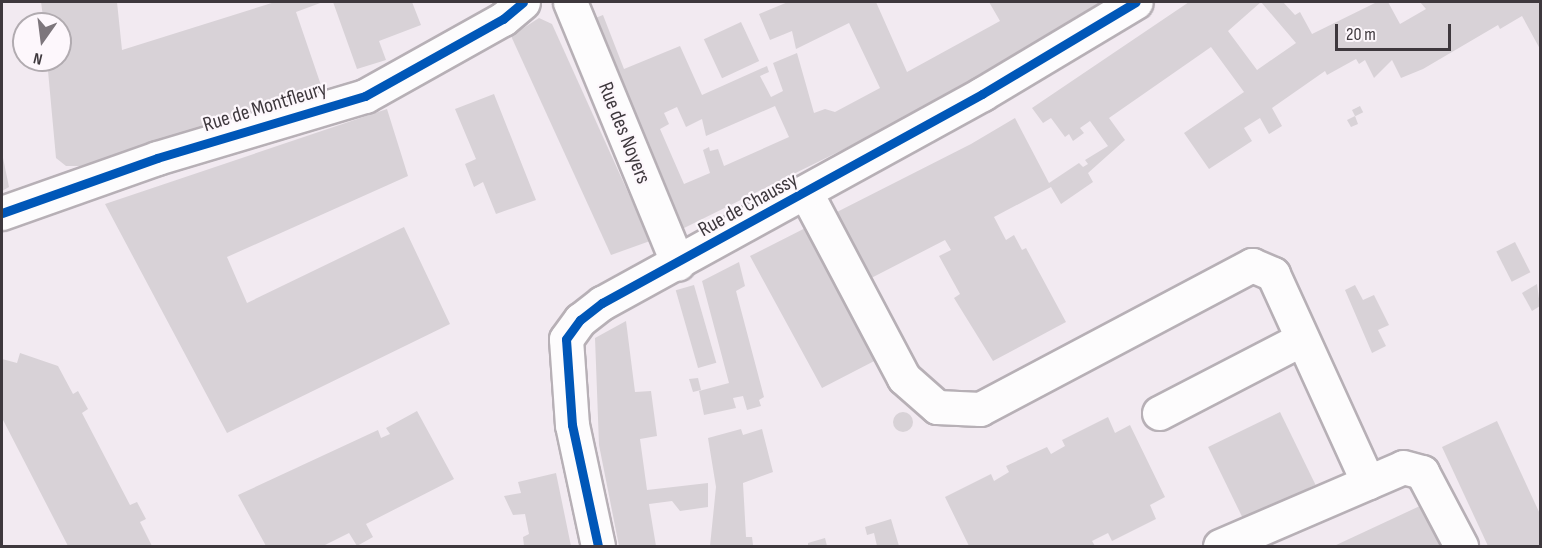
<!DOCTYPE html>
<html>
<head>
<meta charset="utf-8">
<style>
  body { margin:0 }
  #map { position:relative; width:1542px; height:548px; overflow:hidden; background:#f2eaf1; font-family:"Sofia Sans Condensed",sans-serif }
  div>[style] { position:absolute }
  .building>* { inset:0; background:#d8d2d7; transform-origin:0 0 }
  .round { border-radius:50% }
  .roads { filter:drop-shadow(2px 0 #b7b0b6) drop-shadow(-2px 0 #b7b0b6) drop-shadow(0 2px #b7b0b6) drop-shadow(0 -2px #b7b0b6) }
  .minor>* { height:33px; margin:-16.5px; padding:0 16.5px; transform-origin:16.5px; border-radius:16.5px; background:#fdfcfd }
  .cycleway>* { height:9px; margin:-4.5px; padding:0 4.5px; transform-origin:4.5px; border-radius:4.5px; background:#0057b8 }
  span { translate:-50% -50%; white-space:nowrap; text-align:center; line-height:1.15; -webkit-text-stroke:4.5px #fdf7fc; paint-order:stroke }
  .street-label { font-size:21px; color:#3e383d }
  .frame { position:absolute; inset:0; border:3px solid #3e383d; pointer-events:none }
  .north { position:absolute; left:12px; top:12px; width:60px; height:60px; box-sizing:border-box; background:#fdf7fc; border:2px solid #b1abb0; border-radius:50%; rotate:194deg; font-size:16px; font-weight:700; line-height:24px; text-align:center; color:#3e383d }
  .north::after { content:''; display:block; margin:auto; width:21px; height:27px; background:#7d767c; clip-path:polygon(50% 0,100% 100%,50% 72%,0 100%) }
  .scale { position:absolute; left:1335px; top:24px; width:116px; height:27px; box-sizing:border-box; border:3px solid #3e383d; border-top:0; padding-left:8px; font-size:18px; line-height:21px; white-space:nowrap; color:#3e383d; -webkit-text-stroke:4px #fdf7fc; paint-order:stroke }
</style>
</head>
<body>
<div id="map">
  <div class="building">
    <i style="clip-path:polygon(41px 2px,117px 2px,122px 50px,275px 2px,323px 2px,296px 12px,324px 94px,80px 166px,66px 166px,56px 158px,47px 60px,60px 60px,60px 24px,44px 24px)"></i>
    <i style="clip-path:polygon(333px 2px,412px 2px,421px 25px,379px 41px,386px 60px,357px 69px)"></i>
    <i style="clip-path:polygon(evenodd,788px 2px,876px 2px,907px 72px,1000px 21px,989px 2px,1107px 2px,903px 120px,678px 231px,585px 22px,603px 15px,624px 69px,680px 46px,702px 95px,767px 66px,769px 72px,760px 76px,771px 97px,783px 91px,773px 63px,797px 53px,814px 113px,825px 109px,835px 112px,880px 88px,849px 23px,796px 49px,792px 31px,770px 40px,759px 14px,788px 2px,775px 106px,789px 137px,724px 166px,718px 149px,710px 151px,709px 147px,703px 150px,710px 173px,684px 184px,660px 129px,669px 124px,664px 113px,677px 107px,686px 127px,702px 119px,706px 136px,775px 106px)"></i>
    <i style="clip-path:polygon(evenodd,1189px 2px,1283px 2px,1295px 15px,1300px 12px,1312px 34px,1377px 2px,1388px 2px,1400px 24px,1426px 9px,1420px 2px,1540px 2px,1540px 49px,1522px 16px,1500px 29px,1498px 25px,1423px 69px,1401px 78px,1392px 60px,1374px 78px,1365px 60px,1359px 64px,1356px 59px,1327px 75px,1325px 71px,1272px 108px,1282px 126px,1269px 134px,1260px 118px,1244px 128px,1252px 141px,1209px 169px,1184px 133px,1244px 92px,1211px 47px,1109px 118px,1125px 140px,1088px 173px,1093px 182px,1061px 204px,1051px 187px,994px 217px,1006px 240px,1014px 235px,1022px 250px,1026px 248px,1066px 322px,993px 361px,954px 298px,960px 294px,939px 256px,951px 250px,945px 240px,848px 290px,882px 357px,822px 388px,750px 256px,971px 144px,1015px 118px,1049px 183px,1079px 163px,1083px 167px,1088px 164px,1085px 160px,1108px 146px,1090px 121px,1080px 128px,1084px 133px,1073px 141px,1069px 134px,1065px 137px,1051px 118px,1043px 123px,1032px 108px,1189px 2px,1261px 2px,1296px 43px,1257px 70px,1228px 31px,1261px 2px)"></i>
    <i style="clip-path:polygon(539px 18px,552px 24px,650px 241px,611px 255px,511px 36px)"></i>
    <i style="left:741px;top:22px;width:43px;height:41px;rotate:65deg"></i>
    <i style="clip-path:polygon(494px 94px,536px 200px,496px 214px,483px 182px,474px 187px,465px 164px,476px 159px,455px 109px)"></i>
    <i style="left:1360px;top:106px;width:7px;height:9px;rotate:63deg"></i>
    <i style="clip-path:polygon(387px 109px,408px 176px,227px 257px,247px 303px,404px 227px,450px 324px,227px 433px,105px 204px)"></i>
    <i style="clip-path:polygon(1355px 116px,1358px 124px,1351px 127px,1347px 120px)"></i>
    <i style="clip-path:polygon(2px 153px,9px 187px,2px 191px)"></i>
    <i style="left:1515px;top:242px;width:34px;height:21px;rotate:63deg"></i>
    <i style="clip-path:polygon(739px 262px,745px 286px,736px 291px,764px 397px,759px 400px,761px 406px,747px 410px,743px 396px,733px 398px,736px 408px,704px 415px,699px 391px,729px 383px,702px 281px)"></i>
    <i style="clip-path:polygon(1537px 284px,1540px 306px,1532px 311px,1522px 293px)"></i>
    <i style="left:694px;top:285px;width:81px;height:19px;rotate:74deg"></i>
    <i style="clip-path:polygon(1355px 285px,1363px 300px,1374px 295px,1389px 325px,1378px 330px,1386px 346px,1372px 353px,1345px 290px)"></i>
    <i style="clip-path:polygon(626px 321px,635px 392px,651px 391px,657px 436px,640px 439px,647px 490px,708px 483px,708px 507px,680px 511px,672px 501px,649px 504px,656px 546px,619px 546px,599px 445px,595px 338px)"></i>
    <i style="clip-path:polygon(20px 353px,58px 366px,73px 394px,78px 391px,88px 409px,82px 413px,130px 505px,137px 502px,146px 519px,140px 522px,152px 546px,68px 546px,2px 418px,2px 359px,17px 363px)"></i>
    <i style="clip-path:polygon(698px 378px,701px 390px,693px 392px,689px 379px)"></i>
    <i style="clip-path:polygon(417px 411px,454px 479px,366px 524px,373px 537px,357px 546px,349px 533px,323px 546px,266px 546px,238px 495px,378px 430px,381px 438px,390px 434px,386px 428px)"></i>
    <i style="left:1280px;top:412px;width:81px;height:80px;rotate:64deg"></i>
    <i class="round" style="left:893px;top:412px;width:20px;height:20px"></i>
    <i style="clip-path:polygon(1108px 417px,1115px 433px,1130px 425px,1165px 497px,1150px 505px,1156px 519px,1112px 541px,1108px 533px,1092px 541px,1095px 546px,969px 546px,945px 497px,991px 474px,994px 481px,1009px 472px,1006px 466px,1047px 447px,1051px 454px,1065px 446px,1062px 440px)"></i>
    <i style="clip-path:polygon(1497px 421px,1540px 514px,1540px 546px,1488px 546px,1442px 447px)"></i>
    <i style="clip-path:polygon(741px 429px,743px 435px,762px 429px,773px 472px,743px 483px,746px 537px,752px 537px,753px 545px,710px 546px,716px 487px,708px 438px)"></i>
    <i style="clip-path:polygon(556px 473px,571px 546px,524px 546px,523px 537px,529px 534px,525px 514px,513px 515px,504px 496px,521px 493px,518px 482px)"></i>
    <i style="clip-path:polygon(1422px 505px,1441px 546px,1334px 546px)"></i>
    <i style="clip-path:polygon(891px 519px,899px 546px,877px 546px,874px 533px,867px 535px,865px 527px)"></i>
    <i style="clip-path:polygon(825px 538px,827px 546px,808px 546px,808px 543px)"></i>
  </div>
  <div class="roads">
    <div class="minor">
      <i style="left:570px;top:2px;width:283px;rotate:67.6deg"></i>
      <i style="left:806px;top:193px;width:209px;rotate:62.1deg"></i>
      <i style="left:904px;top:378px;width:44px;rotate:41.3deg"></i>
      <i style="left:937px;top:407px;width:43px;rotate:2.7deg"></i>
      <i style="left:980px;top:409px;width:308px;rotate:-27.9deg"></i>
      <i style="left:1252px;top:265px;width:23px;rotate:23deg"></i>
      <i style="left:1273px;top:274px;width:229px;rotate:65.5deg"></i>
      <i style="left:2px;top:213px;width:164px;rotate:-19.5deg"></i>
      <i style="left:157px;top:158px;width:217px;rotate:-16.6deg"></i>
      <i style="left:365px;top:96px;width:158px;rotate:-29.2deg"></i>
      <i style="left:503px;top:19px;width:26px;rotate:-40deg"></i>
      <i style="left:1159px;top:413px;width:161px;rotate:-27.4deg"></i>
      <i style="left:598px;top:546px;width:124px;rotate:-102.1deg"></i>
      <i style="left:572px;top:425px;width:86px;rotate:-94deg"></i>
      <i style="left:566px;top:339px;width:24px;rotate:-54deg"></i>
      <i style="left:580px;top:320px;width:28px;rotate:-38deg"></i>
      <i style="left:602px;top:303px;width:434px;rotate:-28.8deg"></i>
      <i style="left:982px;top:94px;width:179px;rotate:-30.9deg"></i>
      <i style="left:1220px;top:546px;width:199px;rotate:-23.3deg"></i>
      <i style="left:1403px;top:467px;width:20px;rotate:15deg"></i>
      <i style="left:1422px;top:472px;width:84px;rotate:62.2deg"></i>
    </div>
  </div>
  <div class="cycleway">
    <i style="left:2px;top:213px;width:164px;rotate:-19.5deg"></i>
    <i style="left:157px;top:158px;width:217px;rotate:-16.6deg"></i>
    <i style="left:365px;top:96px;width:158px;rotate:-29.2deg"></i>
    <i style="left:503px;top:19px;width:26px;rotate:-40deg"></i>
    <i style="left:598px;top:546px;width:124px;rotate:-102.1deg"></i>
    <i style="left:572px;top:425px;width:86px;rotate:-94deg"></i>
    <i style="left:566px;top:339px;width:24px;rotate:-54deg"></i>
    <i style="left:580px;top:320px;width:28px;rotate:-38deg"></i>
    <i style="left:602px;top:303px;width:434px;rotate:-28.8deg"></i>
    <i style="left:982px;top:94px;width:179px;rotate:-30.9deg"></i>
  </div>
  <div class="street-label">
    <span style="left:265px;top:107px;rotate:-17deg">Rue de Montfleury</span>
    <span style="left:624px;top:133px;rotate:68deg">Rue des Noyers</span>
    <span style="left:748px;top:205px;rotate:-29deg">Rue de Chaussy</span>
  </div>
  <div class="frame"></div>
  <div class="north">N</div>
  <div class="scale">20 m</div>
</div>
</body>
</html>
